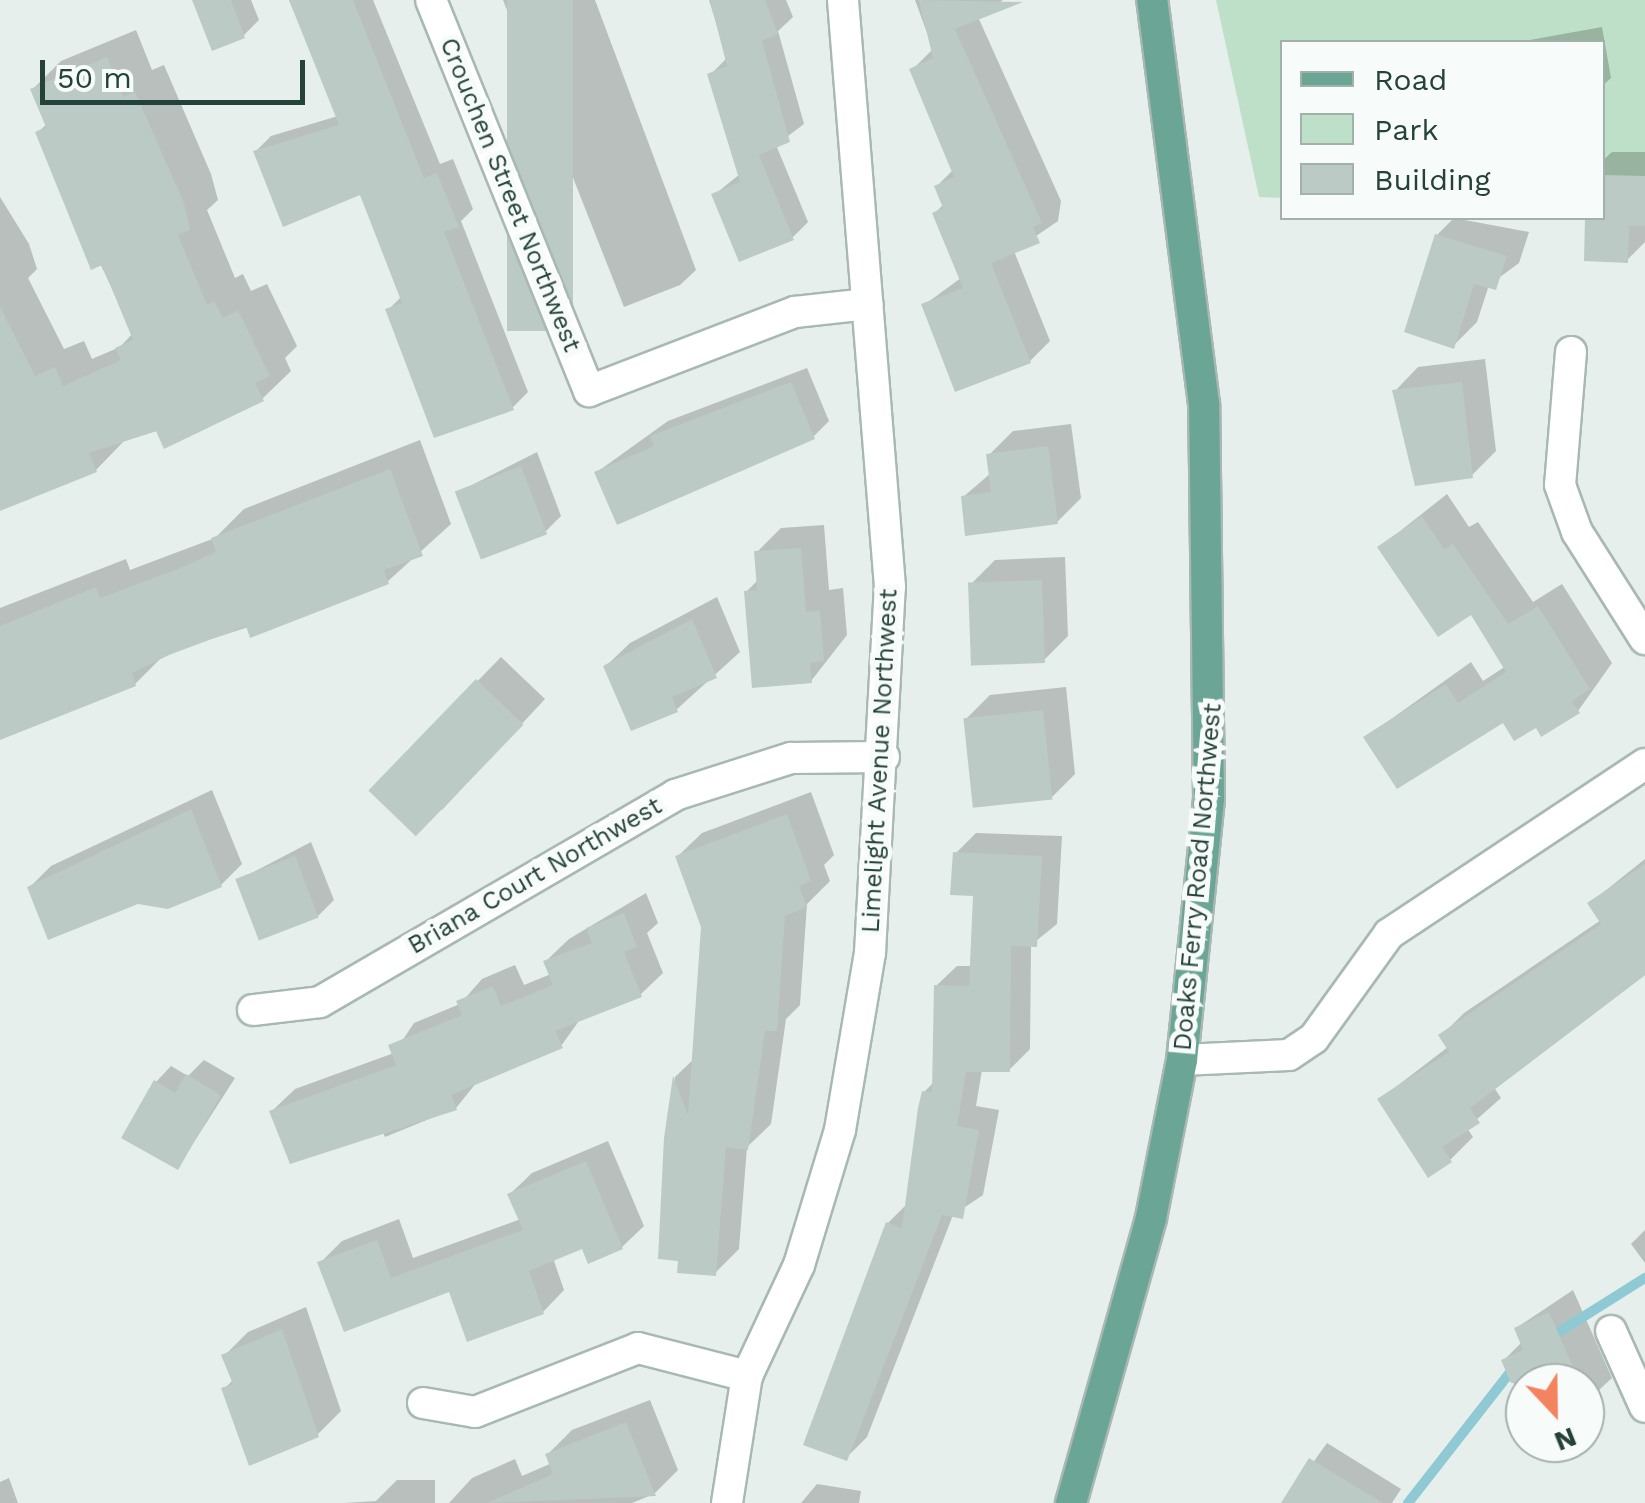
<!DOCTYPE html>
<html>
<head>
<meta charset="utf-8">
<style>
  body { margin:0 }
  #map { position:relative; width:1645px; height:1503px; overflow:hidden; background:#e6efeb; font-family:"Work Sans",sans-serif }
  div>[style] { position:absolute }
  .green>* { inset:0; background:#bfe0c8 }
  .shadow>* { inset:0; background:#0003 }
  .stream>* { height:10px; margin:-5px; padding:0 5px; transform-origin:5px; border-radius:5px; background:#8ec9d4 }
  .building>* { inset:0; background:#bbcac4; transform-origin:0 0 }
  .roads { filter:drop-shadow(2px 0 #a8b8b2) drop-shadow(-2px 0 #a8b8b2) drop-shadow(0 2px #a8b8b2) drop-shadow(0 -2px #a8b8b2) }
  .minor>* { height:30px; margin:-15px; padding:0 15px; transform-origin:15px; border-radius:15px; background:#fff }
  .major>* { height:30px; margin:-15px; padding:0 15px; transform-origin:15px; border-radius:15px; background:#6aa596 }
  span { translate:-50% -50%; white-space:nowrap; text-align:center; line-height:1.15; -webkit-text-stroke:10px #f7fbf9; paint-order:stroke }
  .street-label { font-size:25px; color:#24423a }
  .legend { position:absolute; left:1280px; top:40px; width:325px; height:180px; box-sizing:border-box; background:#f7fbf9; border:2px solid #a3b1ad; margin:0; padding:12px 18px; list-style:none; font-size:30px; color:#24423a }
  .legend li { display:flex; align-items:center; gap:20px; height:50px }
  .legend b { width:50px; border:2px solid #a3b1ad }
  .north { position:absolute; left:1505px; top:1363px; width:100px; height:100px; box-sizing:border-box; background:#f7fbf9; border:2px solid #a3b1ad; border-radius:50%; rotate:158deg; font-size:28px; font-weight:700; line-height:40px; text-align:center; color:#24423a }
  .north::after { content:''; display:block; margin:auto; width:35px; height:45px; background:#f4845f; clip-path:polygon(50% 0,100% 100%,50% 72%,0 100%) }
  .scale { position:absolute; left:40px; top:60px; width:265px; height:45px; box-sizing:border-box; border:5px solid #24423a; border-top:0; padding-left:12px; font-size:30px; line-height:35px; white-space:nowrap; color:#24423a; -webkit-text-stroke:8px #f7fbf9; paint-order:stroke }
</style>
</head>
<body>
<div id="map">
  <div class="green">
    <i style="clip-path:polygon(1216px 0,1645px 0,1645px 209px,1603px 208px,1602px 42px,1282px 42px,1282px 198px,1259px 197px)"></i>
  </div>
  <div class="shadow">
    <i style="clip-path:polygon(195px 0,251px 0,259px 20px,243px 36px)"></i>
    <i style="clip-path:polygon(289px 0,373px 0,440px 164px,453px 159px,473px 209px,461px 221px,528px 392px,513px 407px,388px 310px,402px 296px,361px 192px,256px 151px,271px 136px,338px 116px)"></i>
    <i style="clip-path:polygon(503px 0,595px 0,696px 270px,680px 285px,624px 307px)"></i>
    <i style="clip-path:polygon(709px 0,786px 0,793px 17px,778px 31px,804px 124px,776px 145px,808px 222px,793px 237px,714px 195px,740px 174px,710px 75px,727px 58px)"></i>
    <i style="clip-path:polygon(915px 0,1003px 0,978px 17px,1061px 201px,1058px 221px,1014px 251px,1050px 341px,1030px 361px,924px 305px,961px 278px,934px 214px,944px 204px,937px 186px,953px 170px,912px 70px,933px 49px)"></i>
    <i style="clip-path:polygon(1602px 27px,1611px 78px,1602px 86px,1602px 42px,1519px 42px)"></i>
    <i style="clip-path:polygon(136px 30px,152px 70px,164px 65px,211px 174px,218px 200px,207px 210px,235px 278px,243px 274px,251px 291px,267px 284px,297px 346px,285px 358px,291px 371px,262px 399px,124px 441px,96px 470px,0 508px,0 197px,29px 244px,37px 269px,28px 278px,64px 349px,84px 341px,92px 359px,120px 347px,133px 333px,38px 132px,47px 124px,33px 89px,61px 61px)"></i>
    <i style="clip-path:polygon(1612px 152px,1645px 152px,1645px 242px,1627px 260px,1587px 259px,1587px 218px,1602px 218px,1602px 161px)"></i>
    <i style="clip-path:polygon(1454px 218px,1529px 232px,1519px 263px,1489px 285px,1477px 322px,1453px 346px,1437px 235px)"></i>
    <i style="clip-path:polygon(1485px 359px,1496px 451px,1472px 475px,1395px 391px,1418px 367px)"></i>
    <i style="clip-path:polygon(807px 368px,829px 421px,814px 436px,597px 472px,668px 421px)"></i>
    <i style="clip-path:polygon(1071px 424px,1081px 498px,1057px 522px,963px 497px,991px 473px,989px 455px,1013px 431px)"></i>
    <i style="clip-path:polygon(420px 440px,451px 524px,387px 582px,165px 654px,135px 684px,0 737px,0 608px,126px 559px,130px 570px,215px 538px,244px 509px)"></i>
    <i style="clip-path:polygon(537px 452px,561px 516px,546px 531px,458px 492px)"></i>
    <i style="clip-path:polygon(1447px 494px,1469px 527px,1478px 522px,1533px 602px,1562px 584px,1612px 663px,1578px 711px,1537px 724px,1503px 719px,1366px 737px,1471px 662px,1483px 681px,1506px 666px,1471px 612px,1380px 547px)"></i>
    <i style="clip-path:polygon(824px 525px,829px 590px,843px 588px,847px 635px,811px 681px,747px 591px,759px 579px,757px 552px,781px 528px)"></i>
    <i style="clip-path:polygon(1065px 557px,1068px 636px,1044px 660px,971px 584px,995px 560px)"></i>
    <i style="clip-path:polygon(717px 597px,740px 652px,676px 710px,606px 666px,630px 643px)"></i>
    <i style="clip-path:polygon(501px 657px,545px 699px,442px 810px,372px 790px)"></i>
    <i style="clip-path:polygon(1066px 687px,1075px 774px,1051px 798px,966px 719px,990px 695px)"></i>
    <i style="clip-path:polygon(212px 790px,242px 864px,221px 885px,30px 887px,51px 866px)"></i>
    <i style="clip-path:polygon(811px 792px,834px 855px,824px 865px,830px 881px,807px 904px,800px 1005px,786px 1019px,771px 1124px,747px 1147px,739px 1249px,715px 1273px,666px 1138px,675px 1077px,695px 1058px,703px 926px,678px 856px,702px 833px)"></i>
    <i style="clip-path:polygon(976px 833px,1062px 836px,1057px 924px,1031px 945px,1030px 1049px,1009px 1070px,982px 1070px,976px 1106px,999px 1110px,983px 1195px,953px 1215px,867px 1437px,846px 1458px,888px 1223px,907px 1204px,924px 1092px,935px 1081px,936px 986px,957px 966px,972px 966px,975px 893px,955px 854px)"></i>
    <i style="clip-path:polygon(311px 842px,334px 900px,318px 916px,238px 880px)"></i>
    <i style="clip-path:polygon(1645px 859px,1645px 975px,1495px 1089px,1501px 1098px,1467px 1128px,1473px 1137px,1450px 1160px,1380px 1099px,1448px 1047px,1441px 1036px,1464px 1013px,1601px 920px,1590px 903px)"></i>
    <i style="clip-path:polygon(646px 893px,658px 923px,647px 933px,663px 973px,640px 995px,581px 1018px,561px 1046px,477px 1082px,456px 1108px,385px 1137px,380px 1126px,272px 1111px,295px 1089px,394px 1053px,414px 1023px,460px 1004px,482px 979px,515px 965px,524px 985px,551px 974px,546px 961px,569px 939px)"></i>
    <i style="clip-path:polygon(204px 1060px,235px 1078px,178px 1167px,156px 1082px,171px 1066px,188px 1076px)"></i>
    <i style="clip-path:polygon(608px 1141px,644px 1226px,622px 1247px,583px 1245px,553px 1258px,564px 1290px,543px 1312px,451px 1288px,345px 1329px,320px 1263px,342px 1241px,399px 1219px,413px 1258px,521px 1219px,510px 1194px,532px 1173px)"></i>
    <i style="clip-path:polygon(1645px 1230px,1645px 1263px,1631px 1244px)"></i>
    <i style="clip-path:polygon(1573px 1290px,1612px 1378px,1585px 1403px,1585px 1383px,1525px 1383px,1525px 1410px,1504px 1360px,1522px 1342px,1516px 1328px)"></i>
    <i style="clip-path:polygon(306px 1307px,341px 1411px,317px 1435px,224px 1389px,234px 1379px,224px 1356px,248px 1332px)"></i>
    <i style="clip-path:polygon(650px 1400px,678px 1470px,654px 1494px,632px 1503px,449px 1503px,472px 1478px,515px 1459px,522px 1476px,552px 1463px,548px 1454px,572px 1430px)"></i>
    <i style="clip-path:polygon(1327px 1443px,1401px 1489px,1392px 1503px,1284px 1503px)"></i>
    <i style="clip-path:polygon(9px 1478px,18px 1503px,0 1503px,0 1482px)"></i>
    <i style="clip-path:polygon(397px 1480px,435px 1480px,435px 1503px,344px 1503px,376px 1501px)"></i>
    <i style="clip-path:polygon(817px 1484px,861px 1491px,859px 1503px,801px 1503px)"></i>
  </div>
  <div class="stream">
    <i style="left:1548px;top:1339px;width:115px;rotate:-32.2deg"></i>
    <i style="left:1408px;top:1503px;width:175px;rotate:-52deg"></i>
  </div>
  <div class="building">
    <i style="clip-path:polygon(192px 0,231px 0,245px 38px,212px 51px)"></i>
    <i style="clip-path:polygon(289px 0,353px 0,424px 178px,437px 173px,459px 227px,444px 232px,514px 410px,434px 438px,385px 309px,402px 303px,360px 195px,283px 227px,253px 151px,339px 125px)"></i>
    <i style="left:507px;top:0;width:66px;height:331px"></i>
    <i style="clip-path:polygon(710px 0,765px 0,778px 34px,762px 41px,790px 142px,759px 155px,794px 240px,739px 262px,711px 194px,740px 182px,707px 74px,727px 66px)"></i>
    <i style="clip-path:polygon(919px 0,1023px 2px,955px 29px,1042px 223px,1033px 227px,1040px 243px,991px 263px,1031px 363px,955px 392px,921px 304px,963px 288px,932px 213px,943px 208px,934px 186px,954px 177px,909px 69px,933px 58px)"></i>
    <i style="clip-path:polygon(107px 57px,123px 97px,135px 92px,184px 203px,190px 230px,178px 235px,207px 305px,214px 301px,223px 318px,238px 310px,270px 376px,255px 383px,264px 401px,164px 449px,156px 431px,89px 453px,97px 472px,0 511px,0 307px,35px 376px,55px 367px,63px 386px,121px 360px,115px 348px,133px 340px,102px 265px,91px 270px,35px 132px,46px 127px,30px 89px)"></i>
    <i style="clip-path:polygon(1602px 175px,1645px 176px,1645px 226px,1629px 226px,1628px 263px,1584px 261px,1585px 218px,1602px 218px)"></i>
    <i style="clip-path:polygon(1435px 234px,1507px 256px,1496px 290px,1474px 284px,1454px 349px,1404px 332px)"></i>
    <i style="clip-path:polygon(791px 382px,815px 439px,617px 525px,594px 472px,654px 446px,650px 436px)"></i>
    <i style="clip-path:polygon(1462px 382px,1473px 478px,1415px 486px,1392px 390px)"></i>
    <i style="clip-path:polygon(1048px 446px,1058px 524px,965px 536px,961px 496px,991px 492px,986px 454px)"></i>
    <i style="left:521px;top:466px;width:73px;height:71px;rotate:69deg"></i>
    <i style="clip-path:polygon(390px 469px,423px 556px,384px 570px,389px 584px,250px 638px,246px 626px,169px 655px,132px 673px,136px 686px,0 740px,0 626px,96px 587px,100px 598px,178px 569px,216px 552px,211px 538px)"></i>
    <i style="clip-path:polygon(1422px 516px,1444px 549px,1453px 544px,1508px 624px,1538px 606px,1590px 689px,1572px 701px,1580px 713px,1541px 737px,1536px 728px,1514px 741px,1503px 723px,1397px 789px,1363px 737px,1446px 684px,1458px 703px,1506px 672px,1471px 615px,1438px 637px,1377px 547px)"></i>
    <i style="clip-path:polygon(801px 548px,806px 612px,820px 611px,824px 661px,810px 663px,812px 683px,752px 688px,744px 591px,757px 590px,754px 551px)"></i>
    <i style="left:1042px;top:580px;width:83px;height:74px;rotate:88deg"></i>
    <i style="clip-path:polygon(692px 619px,717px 678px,672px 697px,678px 712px,631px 731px,603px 666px)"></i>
    <i style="left:476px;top:679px;width:66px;height:155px;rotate:44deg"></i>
    <i style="left:1043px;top:710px;width:90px;height:80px;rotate:84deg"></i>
    <i style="clip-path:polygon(191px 809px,222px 887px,168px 909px,138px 904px,48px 940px,27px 887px)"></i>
    <i style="clip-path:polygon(787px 814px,811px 881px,799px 886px,807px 907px,785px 916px,777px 1031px,765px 1031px,748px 1150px,726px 1147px,716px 1276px,677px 1273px,678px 1261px,658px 1259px,664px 1138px,673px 1076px,688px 1115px,701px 927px,675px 856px)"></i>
    <i style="clip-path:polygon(953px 852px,1042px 856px,1037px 947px,1011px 946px,1010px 1072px,966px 1072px,957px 1126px,979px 1130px,963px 1219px,942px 1215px,847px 1461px,803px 1445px,886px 1222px,902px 1228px,918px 1108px,922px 1091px,932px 1092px,934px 985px,969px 986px,973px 896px,950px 895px)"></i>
    <i style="left:295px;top:856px;width:66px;height:64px;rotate:69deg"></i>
    <i style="clip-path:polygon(1645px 864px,1645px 975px,1470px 1108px,1480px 1123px,1442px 1147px,1452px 1162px,1428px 1178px,1377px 1099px,1449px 1052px,1438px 1035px,1601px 924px,1587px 903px)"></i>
    <i style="clip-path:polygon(624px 913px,637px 947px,624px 952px,642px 997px,555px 1031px,563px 1048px,451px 1095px,457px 1110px,290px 1164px,269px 1111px,396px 1065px,388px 1045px,462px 1015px,456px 1001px,493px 986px,501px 1006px,553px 985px,543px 961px,592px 943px,586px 928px)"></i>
    <i style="clip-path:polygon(186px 1074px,221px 1095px,178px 1170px,121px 1138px,154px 1080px,175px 1093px)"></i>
    <i style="clip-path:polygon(586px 1161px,623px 1249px,588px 1264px,582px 1249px,529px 1271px,544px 1314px,467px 1342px,449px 1292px,344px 1332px,317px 1262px,377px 1240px,391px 1278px,523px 1230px,507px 1194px)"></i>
    <i style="clip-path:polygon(1549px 1312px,1580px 1383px,1511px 1383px,1501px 1360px,1523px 1350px,1514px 1328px)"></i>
    <i style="clip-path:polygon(282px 1329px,319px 1437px,249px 1466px,221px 1388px,233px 1384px,221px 1355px)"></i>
    <i style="clip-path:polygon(626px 1422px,656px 1496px,487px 1503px,553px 1474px,545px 1454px)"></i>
    <i style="clip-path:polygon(1309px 1458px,1383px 1503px,1281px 1503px)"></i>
  </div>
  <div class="roads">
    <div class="minor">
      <i style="left:431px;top:0;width:422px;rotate:68deg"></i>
      <i style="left:589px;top:391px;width:221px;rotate:-21deg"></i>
      <i style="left:795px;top:312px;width:73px;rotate:-6.3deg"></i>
      <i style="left:1571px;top:352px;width:133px;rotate:94.7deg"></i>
      <i style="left:1560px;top:485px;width:50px;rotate:70.1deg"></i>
      <i style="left:1577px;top:532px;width:127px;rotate:57.6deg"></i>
      <i style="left:253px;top:1010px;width:67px;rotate:-6.8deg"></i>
      <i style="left:320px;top:1002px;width:411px;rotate:-30.2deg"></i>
      <i style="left:675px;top:795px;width:122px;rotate:-17.7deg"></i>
      <i style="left:791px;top:758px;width:93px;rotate:-0.6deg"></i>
      <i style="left:1182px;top:1060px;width:107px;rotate:-2.7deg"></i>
      <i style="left:1289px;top:1055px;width:30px;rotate:-34deg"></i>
      <i style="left:1314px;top:1038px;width:128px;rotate:-54.2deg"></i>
      <i style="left:1389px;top:934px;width:307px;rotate:-33.6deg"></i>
      <i style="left:1611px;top:1331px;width:83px;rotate:65.9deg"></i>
      <i style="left:423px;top:1403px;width:53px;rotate:9.8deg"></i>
      <i style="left:475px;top:1412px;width:175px;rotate:-21.4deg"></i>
      <i style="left:638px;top:1348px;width:113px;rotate:14.4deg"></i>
      <i style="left:727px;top:1503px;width:129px;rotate:-81.1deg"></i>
      <i style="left:747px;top:1376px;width:123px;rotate:-64.9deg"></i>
      <i style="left:799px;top:1265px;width:141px;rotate:-73.1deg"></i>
      <i style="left:840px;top:1130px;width:180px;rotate:-80.4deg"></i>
      <i style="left:870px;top:953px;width:367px;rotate:-86.9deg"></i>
      <i style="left:890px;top:587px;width:589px;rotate:-94.58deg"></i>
    </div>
    <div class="major">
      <i style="left:1071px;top:1503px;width:296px;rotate:-74.3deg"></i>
      <i style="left:1151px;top:1218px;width:161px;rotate:-78.9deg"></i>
      <i style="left:1182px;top:1060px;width:263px;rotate:-84.1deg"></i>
      <i style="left:1209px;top:798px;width:394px;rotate:-90.7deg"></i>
      <i style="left:1204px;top:404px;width:407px;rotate:-97.3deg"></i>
    </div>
  </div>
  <div class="street-label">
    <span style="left:510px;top:195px;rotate:68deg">Crouchen Street Northwest</span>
    <span style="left:880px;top:761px;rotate:-87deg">Limelight Avenue Northwest</span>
    <span style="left:535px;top:876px;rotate:-30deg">Briana Court Northwest</span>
    <span style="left:1198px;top:877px;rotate:-85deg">Doaks Ferry Road Northwest</span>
  </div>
  <ul class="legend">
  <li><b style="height:12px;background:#6aa596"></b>Road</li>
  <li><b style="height:28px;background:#bfe0c8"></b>Park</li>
  <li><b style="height:28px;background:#bbcac4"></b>Building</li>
  </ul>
  <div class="north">N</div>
  <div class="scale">50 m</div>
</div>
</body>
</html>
